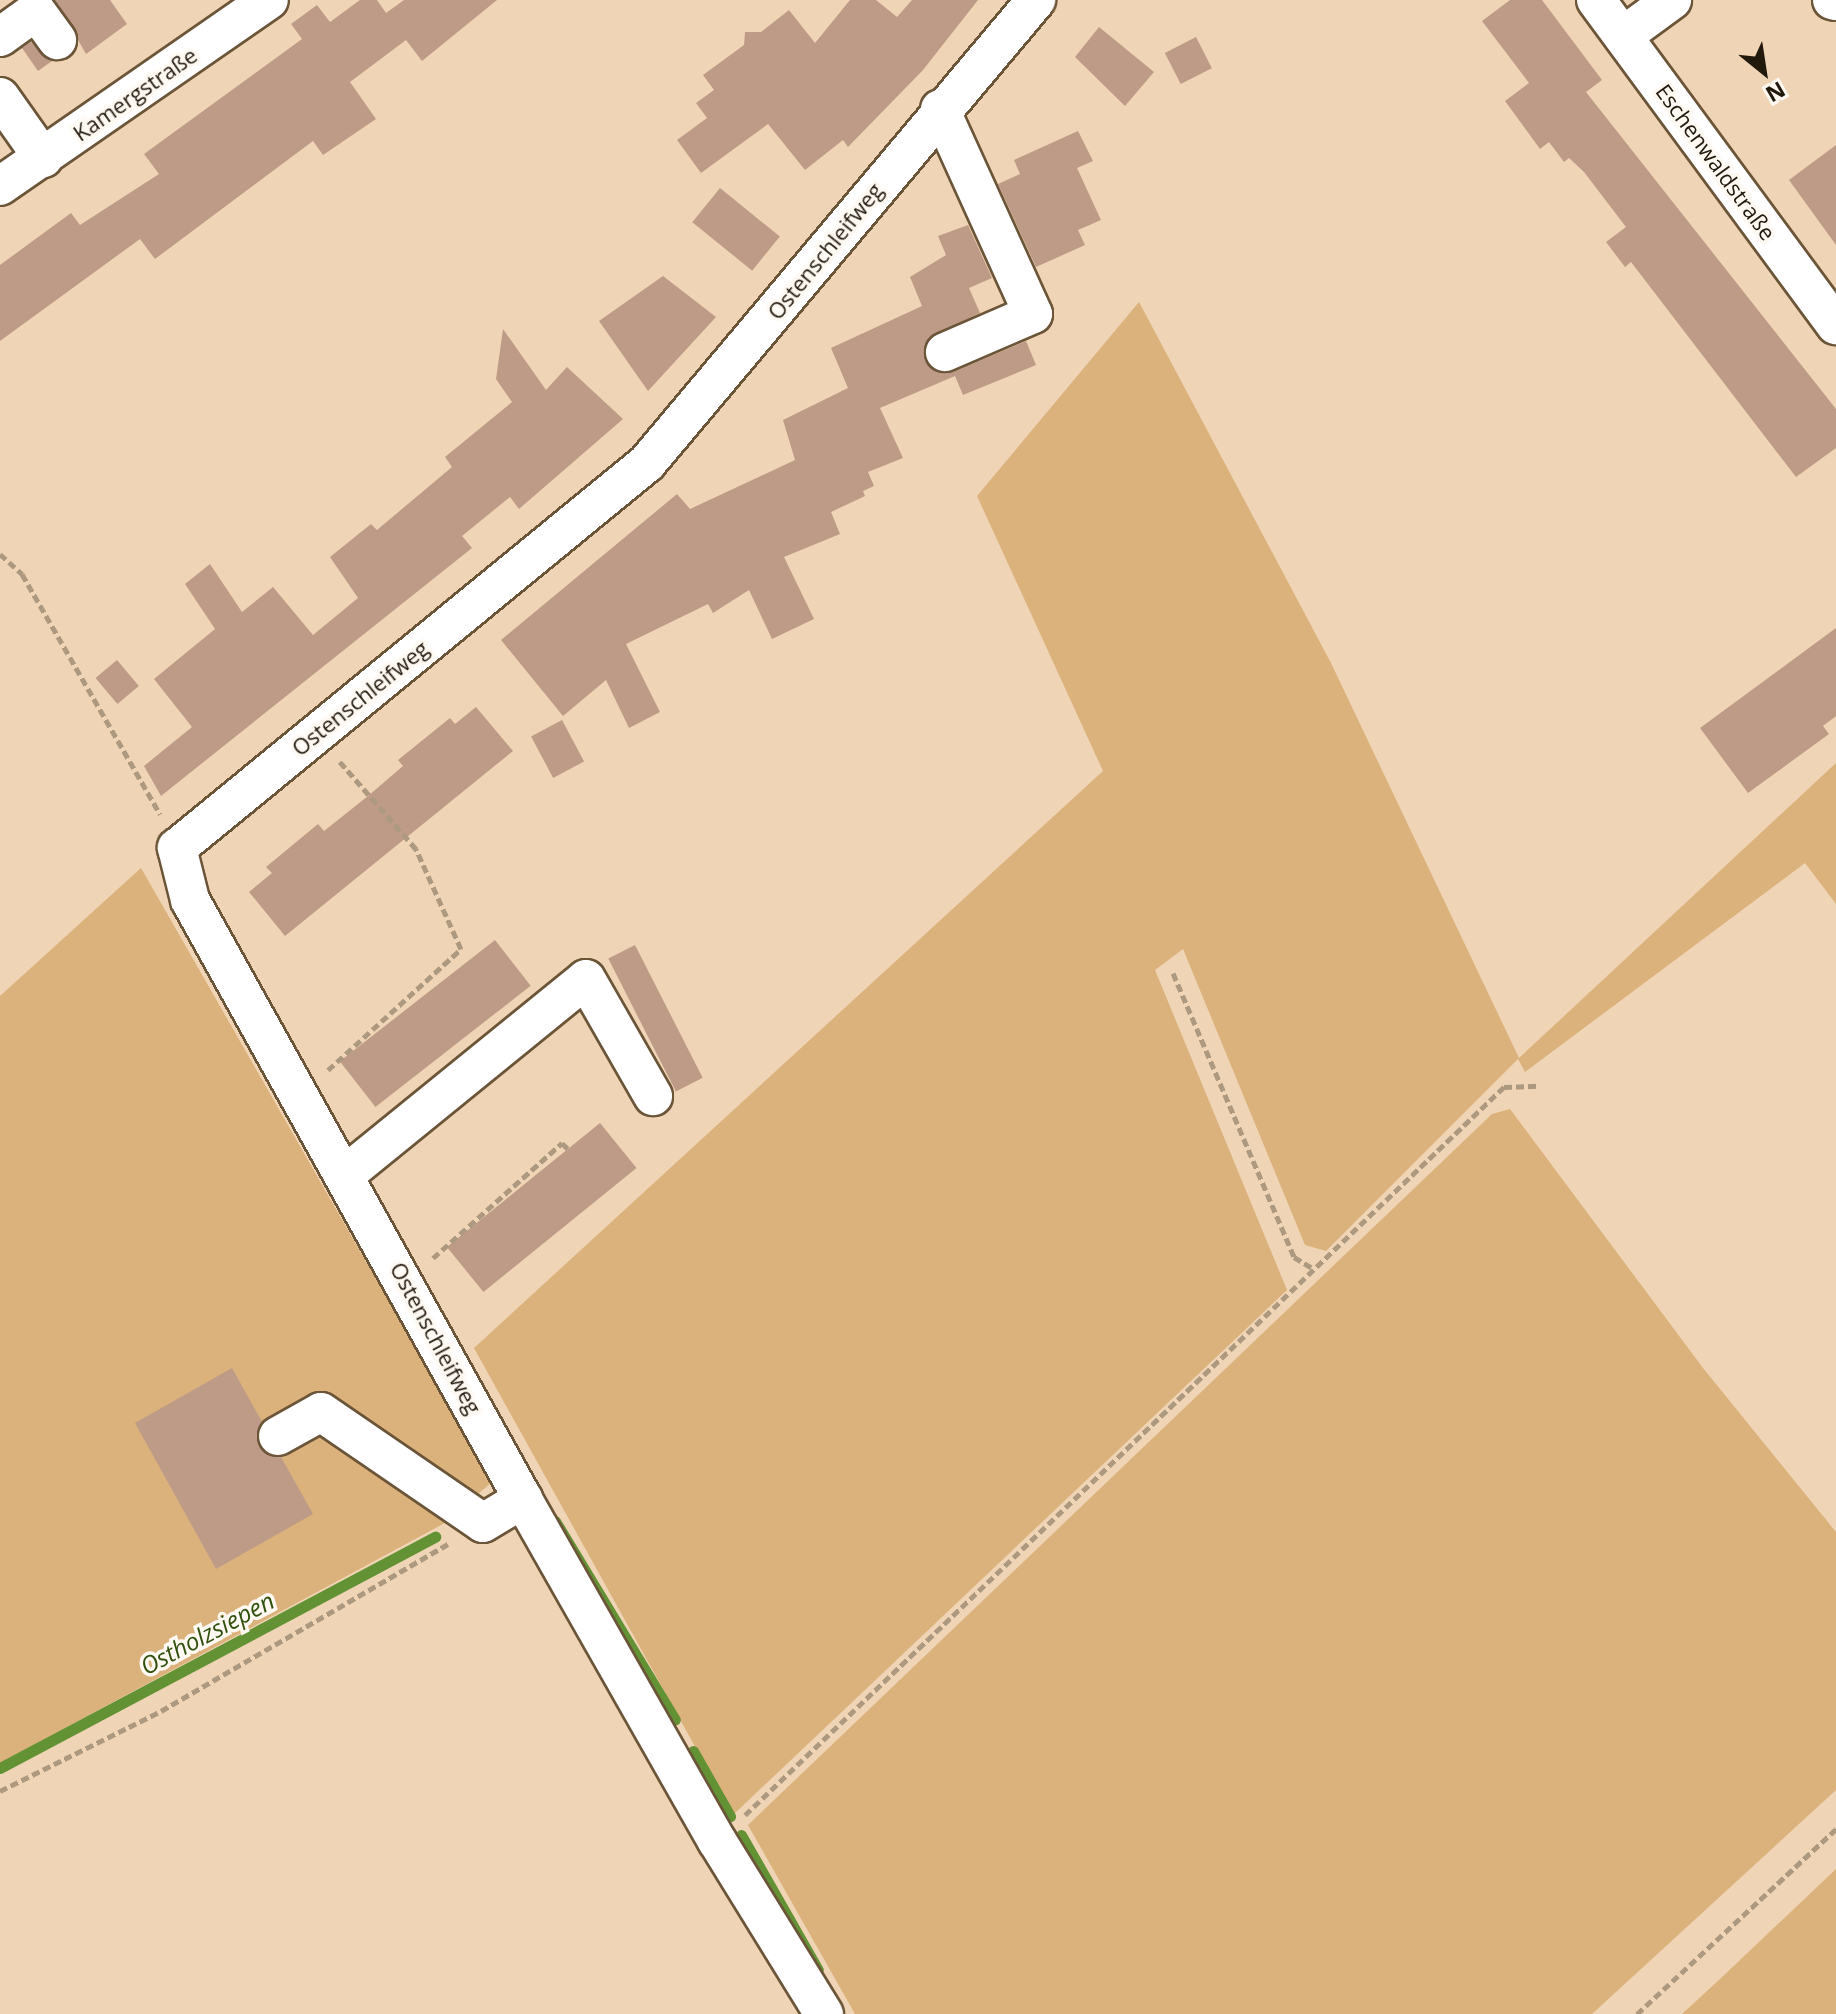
<!DOCTYPE html>
<html>
<head>
<meta charset="utf-8">
<style>
  body { margin:0 }
  #map { position:relative; width:1836px; height:2014px; overflow:hidden; background:#efd5b5; font-family:"Open Sans",sans-serif }
  div>[style] { position:absolute }
  .green>* { inset:0; background:#dbb17c }
  .stream>* { height:11px; margin:-5.5px; padding:0 5.5px; transform-origin:5.5px; border-radius:5.5px; background:#629234 }
  .building>* { inset:0; background:#be9b86; transform-origin:0 0 }
  .path>* { height:5px; margin-top:-2.5px; transform-origin:0; background:repeating-linear-gradient(90deg,#ad997f 0 8px,transparent 0 12px) }
  .roads { filter:drop-shadow(2px 0 #6b5538) drop-shadow(-2px 0 #6b5538) drop-shadow(0 2px #6b5538) drop-shadow(0 -2px #6b5538) }
  .minor>* { height:38px; margin:-19px; padding:0 19px; transform-origin:19px; border-radius:19px; background:#fff }
  span { translate:-50% -50%; white-space:nowrap; text-align:center; line-height:1.15; -webkit-text-stroke:7px #fff9f3; paint-order:stroke }
  .street-label { font-size:22px; color:#22190d }
  .water-label { font-size:24px; color:#30500d; font-style:italic }
  .north { position:absolute; left:1724px; top:32px; width:80px; height:80px; -webkit-text-stroke:6px #fff9f3; paint-order:stroke; rotate:150deg; font-size:22px; font-weight:700; line-height:32px; text-align:center; color:#22190d }
  .north::after { content:''; display:block; margin:auto; width:28px; height:36px; background:#22190d; clip-path:polygon(50% 0,100% 100%,50% 72%,0 100%) }
</style>
</head>
<body>
<div id="map">
  <div class="green">
    <i style="clip-path:polygon(1139px 302px,1331px 663px,1519px 1058px,1836px 763px,1836px 904px,1805px 863px,1525px 1072px,1518px 1059px,1326px 1251px,1305px 1245px,1183px 949px,1155px 970px,1287px 1290px,733px 1815px,474px 1348px,1103px 771px,977px 496px)"></i>
    <i style="clip-path:polygon(141px 868px,492px 1482px,443px 1524px,0 1763px,0 996px)"></i>
    <i style="clip-path:polygon(1510px 1109px,1703px 1368px,1836px 1532px,1836px 1790px,1592px 2014px,855px 2014px,748px 1825px,1492px 1114px)"></i>
    <i style="clip-path:polygon(1836px 1869px,1836px 2014px,1682px 2014px,1720px 1979px)"></i>
  </div>
  <div class="stream">
    <i style="left:555px;top:1521px;width:232px;rotate:58.9deg"></i>
    <i style="left:693px;top:1751px;width:75px;rotate:60.4deg"></i>
    <i style="left:0;top:1768px;width:493px;rotate:-28deg"></i>
    <i style="left:741px;top:1835px;width:155px;rotate:60.3deg"></i>
  </div>
  <div class="building">
    <i style="clip-path:polygon(55px 0,110px 0,127px 24px,86px 54px)"></i>
    <i style="clip-path:polygon(360px 0,377px 0,386px 13px,404px 0,497px 0,422px 61px,406px 40px,350px 82px,376px 119px,323px 155px,313px 141px,155px 259px,140px 239px,0 341px,0 265px,71px 213px,80px 225px,159px 174px,144px 154px,302px 39px,291px 24px,317px 5px,330px 22px)"></i>
    <i style="clip-path:polygon(850px 0,876px 0,897px 17px,912px 0,978px 0,923px 70px,848px 147px,843px 140px,805px 170px,768px 124px,701px 173px,677px 140px,707px 118px,696px 103px,714px 90px,703px 75px,744px 45px,745px 32px,761px 32px,789px 10px,815px 43px)"></i>
    <i style="clip-path:polygon(1510px 0,1542px 0,1602px 80px,1586px 92px,1836px 409px,1836px 448px,1796px 477px,1631px 262px,1625px 267px,1606px 242px,1626px 227px,1584px 172px,1569px 158px,1564px 162px,1549px 142px,1540px 149px,1505px 101px,1529px 83px,1482px 21px)"></i>
    <i style="clip-path:polygon(1099px 27px,1154px 72px,1125px 106px,1075px 57px)"></i>
    <i style="left:1196px;top:37px;width:35px;height:35px;rotate:63deg"></i>
    <i style="clip-path:polygon(31px 42px,52px 61px,38px 71px,22px 48px)"></i>
    <i style="clip-path:polygon(1078px 131px,1093px 161px,1077px 168px,1101px 220px,1078px 230px,1085px 245px,1036px 267px,998px 184px,1020px 174px,1014px 160px)"></i>
    <i style="clip-path:polygon(1836px 145px,1836px 245px,1789px 180px)"></i>
    <i style="left:720px;top:188px;width:77px;height:44px;rotate:39deg"></i>
    <i style="clip-path:polygon(968px 225px,992px 278px,969px 288px,980px 313px,928px 338px,925px 361px,933px 370px,953px 372px,1026px 341px,1036px 365px,963px 395px,955px 376px,880px 408px,903px 458px,868px 472px,874px 486px,863px 491px,865px 496px,831px 512px,840px 534px,784px 557px,814px 619px,772px 639px,749px 590px,713px 613px,708px 604px,626px 644px,660px 712px,629px 728px,606px 680px,563px 716px,501px 640px,677px 494px,690px 509px,795px 460px,783px 420px,848px 388px,831px 348px,922px 306px,910px 277px,946px 255px,938px 236px)"></i>
    <i style="clip-path:polygon(663px 276px,716px 317px,648px 391px,599px 321px)"></i>
    <i style="clip-path:polygon(503px 329px,546px 390px,567px 367px,623px 419px,519px 509px,510px 497px,462px 536px,472px 548px,161px 796px,144px 766px,192px 727px,154px 679px,215px 629px,185px 584px,210px 564px,242px 612px,273px 587px,313px 635px,358px 598px,330px 557px,371px 524px,377px 530px,452px 467px,445px 457px,512px 402px,496px 379px)"></i>
    <i style="clip-path:polygon(1836px 628px,1836px 716px,1823px 726px,1829px 734px,1748px 793px,1700px 728px)"></i>
    <i style="left:117px;top:660px;width:34px;height:28px;rotate:50deg"></i>
    <i style="clip-path:polygon(476px 707px,513px 751px,285px 936px,249px 892px,272px 873px,266px 867px,318px 824px,324px 831px,368px 796px,403px 766px,398px 760px,450px 718px,455px 724px)"></i>
    <i style="left:562px;top:720px;width:47px;height:35px;rotate:62deg"></i>
    <i style="left:495px;top:940px;width:58px;height:197px;rotate:52deg"></i>
    <i style="left:635px;top:945px;width:149px;height:30px;rotate:63deg"></i>
    <i style="left:600px;top:1123px;width:58px;height:197px;rotate:51deg"></i>
    <i style="clip-path:polygon(232px 1368px,262px 1422px,258px 1446px,281px 1457px,313px 1514px,216px 1569px,135px 1423px)"></i>
  </div>
  <div class="path">
    <i style="left:0;top:554px;width:30px;rotate:42deg"></i>
    <i style="left:22px;top:574px;width:277px;rotate:60.1deg"></i>
    <i style="left:1173px;top:973px;width:309px;rotate:66.9deg"></i>
    <i style="left:1294px;top:1257px;width:23px;rotate:31deg"></i>
    <i style="left:328px;top:1070px;width:180px;rotate:-42.3deg"></i>
    <i style="left:461px;top:949px;width:110px;rotate:-114.2deg"></i>
    <i style="left:416px;top:849px;width:116px;rotate:-131.1deg"></i>
    <i style="left:433px;top:1258px;width:173px;rotate:-41.7deg"></i>
    <i style="left:562px;top:1143px;width:10px;rotate:45deg"></i>
    <i style="left:0;top:1791px;width:180px;rotate:-26.4deg"></i>
    <i style="left:161px;top:1711px;width:332px;rotate:-30.2deg"></i>
    <i style="left:745px;top:1815px;width:1052px;rotate:-43.81deg"></i>
    <i style="left:1504px;top:1087px;width:36px;rotate:-2deg"></i>
    <i style="left:1637px;top:2014px;width:272px;rotate:-42.9deg"></i>
  </div>
  <div class="roads">
    <div class="minor">
      <i style="left:1596px;top:0;width:404px;rotate:53.6deg"></i>
      <i style="left:1832px;top:0;width:4px;rotate:14deg"></i>
      <i style="left:1623px;top:36px;width:61px;rotate:-36.3deg"></i>
      <i style="left:0;top:37px;width:44px;rotate:-35.8deg"></i>
      <i style="left:36px;top:11px;width:36px;rotate:54deg"></i>
      <i style="left:0;top:97px;width:75px;rotate:54.8deg"></i>
      <i style="left:940px;top:109px;width:225px;rotate:65.6deg"></i>
      <i style="left:1033px;top:314px;width:96px;rotate:156.6deg"></i>
      <i style="left:0;top:186px;width:327px;rotate:-34.7deg"></i>
      <i style="left:346px;top:1174px;width:309px;rotate:-39.1deg"></i>
      <i style="left:586px;top:979px;width:135px;rotate:60.2deg"></i>
      <i style="left:278px;top:1436px;width:49px;rotate:-29.2deg"></i>
      <i style="left:321px;top:1412px;width:196px;rotate:34.4deg"></i>
      <i style="left:483px;top:1523px;width:47px;rotate:-31deg"></i>
      <i style="left:824px;top:2014px;width:203px;rotate:-121.7deg"></i>
      <i style="left:717px;top:1841px;width:393px;rotate:-119.6deg"></i>
      <i style="left:523px;top:1499px;width:685px;rotate:-119.07deg"></i>
      <i style="left:190px;top:900px;width:54px;rotate:-104deg"></i>
      <i style="left:177px;top:848px;width:608px;rotate:-39.32deg"></i>
      <i style="left:647px;top:463px;width:605px;rotate:-49.96deg"></i>
    </div>
  </div>
  <div class="street-label">
    <span style="left:135px;top:94px;rotate:-35deg">Kamergstraße</span>
    <span style="left:1716px;top:162px;rotate:54deg">Eschenwaldstraße</span>
    <span style="left:825px;top:251px;rotate:-51deg">Ostenschleifweg</span>
    <span style="left:360px;top:698px;rotate:-39deg">Ostenschleifweg</span>
    <span style="left:436px;top:1338px;rotate:62deg">Ostenschleifweg</span>
  </div>
  <div class="water-label">
    <span style="left:207px;top:1633px;rotate:-28deg">Ostholzsiepen</span>
  </div>
  <div class="north">N</div>
</div>
</body>
</html>
